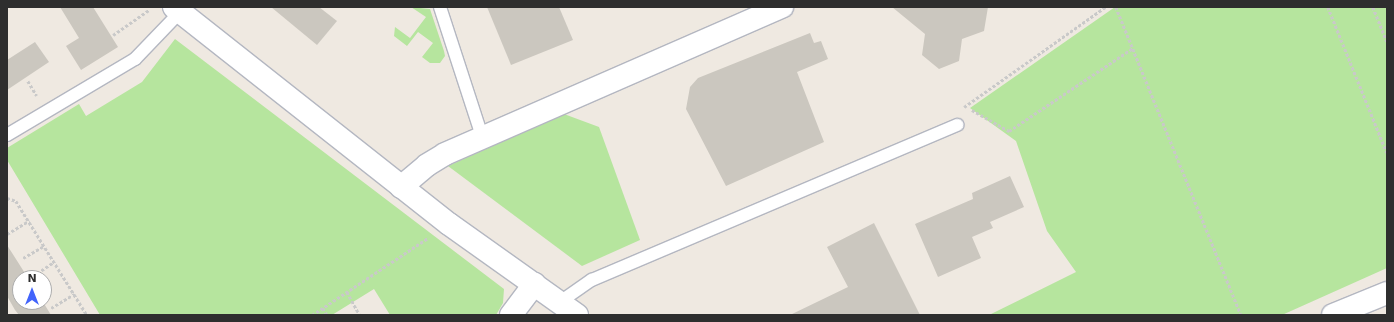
<!DOCTYPE html>
<html>
<head>
<meta charset="utf-8">
<style>
  body { margin:0 }
  #map { position:relative; width:1394px; height:322px; overflow:hidden; background:#efe9e1; font-family:"DejaVu Sans",sans-serif }
  div>[style] { position:absolute }
  .green>* { inset:0; background:#b6e59e }
  .building>* { inset:0; background:#cbc7bf }
  .path>* { height:2.5px; margin-top:-1.25px; transform-origin:0; background:repeating-linear-gradient(90deg,#c9c9c9 0 3px,transparent 0 5px) }
  .roads { filter:drop-shadow(1px 0 #b4b7c1) drop-shadow(-1px 0 #b4b7c1) drop-shadow(0 1px #b4b7c1) drop-shadow(0 -1px #b4b7c1) }
  .lane>* { height:12px; margin:-6px; padding:0 6px; transform-origin:6px; border-radius:6px; background:#fff }
  .street>* { height:22px; margin:-11px; padding:0 11px; transform-origin:11px; border-radius:11px; background:#fff }
  span { translate:-50% -50%; white-space:nowrap; text-align:center; line-height:1.15; -webkit-text-stroke:3px #fff; paint-order:stroke }
  .frame { position:absolute; inset:0; border:8px solid #2e2e2e; pointer-events:none }
  .north { position:absolute; left:12px; top:270px; width:40px; height:40px; box-sizing:border-box; background:#fff; border:1px solid #ababab; border-radius:50%; rotate:0deg; font-size:11px; font-weight:700; line-height:16px; text-align:center; color:#2e2e2e }
  .north::after { content:''; display:block; margin:auto; width:14px; height:18px; background:#4264fb; clip-path:polygon(50% 0,100% 100%,50% 72%,0 100%) }
</style>
</head>
<body>
<div id="map">
  <div class="green">
    <i style="clip-path:polygon(411px 7px,430px 9px,444px 51px,445px 56px,440px 63px,430px 63px,422px 57px,433px 43px,418px 32px,407px 46px,394px 36px,395px 27px,410px 38px,426px 17px)"></i>
    <i style="clip-path:polygon(1115px 7px,1387px 7px,1387px 268px,1282px 315px,989px 315px,1076px 272px,1047px 231px,1016px 141px,970px 108px)"></i>
    <i style="clip-path:polygon(175px 39px,504px 289px,503px 303px,496px 315px,390px 315px,374px 289px,332px 315px,100px 315px,7px 160px,7px 148px,79px 104px,86px 116px,142px 82px)"></i>
    <i style="clip-path:polygon(564px 114px,599px 127px,640px 240px,582px 266px,448px 166px)"></i>
  </div>
  <div class="building">
    <i style="clip-path:polygon(60px 7px,93px 7px,118px 47px,81px 70px,66px 46px,79px 38px)"></i>
    <i style="clip-path:polygon(271px 7px,319px 7px,337px 21px,317px 45px)"></i>
    <i style="clip-path:polygon(487px 7px,559px 7px,573px 40px,511px 65px)"></i>
    <i style="clip-path:polygon(892px 7px,988px 7px,984px 31px,962px 39px,959px 61px,939px 69px,922px 55px,925px 34px)"></i>
    <i style="clip-path:polygon(810px 33px,814px 43px,821px 41px,828px 59px,797px 72px,824px 142px,726px 186px,686px 109px,690px 87px,698px 78px)"></i>
    <i style="clip-path:polygon(35px 42px,49px 62px,7px 90px,7px 60px)"></i>
    <i style="clip-path:polygon(1010px 176px,1024px 207px,990px 222px,993px 228px,972px 237px,981px 258px,938px 277px,915px 224px,973px 199px,972px 193px)"></i>
    <i style="clip-path:polygon(874px 223px,920px 315px,790px 315px,848px 287px,827px 247px)"></i>
    <i style="clip-path:polygon(7px 245px,28px 278px,20px 278px,20px 302px,43px 302px,51px 315px,19px 315px,15px 310px,7px 296px)"></i>
  </div>
  <div class="path">
    <i style="left:1116px;top:7px;width:332px;rotate:67.9deg"></i>
    <i style="left:1328px;top:7px;width:157px;rotate:68deg"></i>
    <i style="left:1373px;top:7px;width:37px;rotate:68deg"></i>
    <i style="left:113px;top:35px;width:44px;rotate:-34.8deg"></i>
    <i style="left:28px;top:81px;width:17px;rotate:59deg"></i>
    <i style="left:964px;top:107px;width:173px;rotate:-35.3deg"></i>
    <i style="left:972px;top:110px;width:43px;rotate:29.6deg"></i>
    <i style="left:1009px;top:131px;width:149px;rotate:-33.8deg"></i>
    <i style="left:7px;top:198px;width:9px;rotate:18deg"></i>
    <i style="left:16px;top:201px;width:134px;rotate:58.1deg"></i>
    <i style="left:7px;top:234px;width:26px;rotate:-31deg"></i>
    <i style="left:23px;top:258px;width:24px;rotate:-30deg"></i>
    <i style="left:33px;top:276px;width:25px;rotate:-34deg"></i>
    <i style="left:347px;top:292px;width:26px;rotate:61deg"></i>
    <i style="left:51px;top:308px;width:27px;rotate:-31deg"></i>
    <i style="left:323px;top:308px;width:8px;rotate:60deg"></i>
    <i style="left:312px;top:315px;width:139px;rotate:-33.6deg"></i>
  </div>
  <div class="roads">
    <div class="lane">
      <i style="left:440px;top:7px;width:139px;rotate:72deg"></i>
      <i style="left:7px;top:135px;width:149px;rotate:-30.7deg"></i>
      <i style="left:135px;top:59px;width:65px;rotate:-46.2deg"></i>
      <i style="left:560px;top:302px;width:39px;rotate:-35deg"></i>
      <i style="left:592px;top:280px;width:397px;rotate:-23deg"></i>
    </div>
    <div class="street">
      <i style="left:174px;top:7px;width:350px;rotate:38.3deg"></i>
      <i style="left:449px;top:224px;width:157px;rotate:35.4deg"></i>
      <i style="left:401px;top:187px;width:34px;rotate:-40deg"></i>
      <i style="left:427px;top:165px;width:21px;rotate:-31deg"></i>
      <i style="left:445px;top:154px;width:368px;rotate:-23.6deg"></i>
      <i style="left:511px;top:315px;width:39px;rotate:-53deg"></i>
      <i style="left:1333px;top:315px;width:58px;rotate:-22.2deg"></i>
    </div>
  </div>
  <div class="frame"></div>
  <div class="north">N</div>
</div>
</body>
</html>
